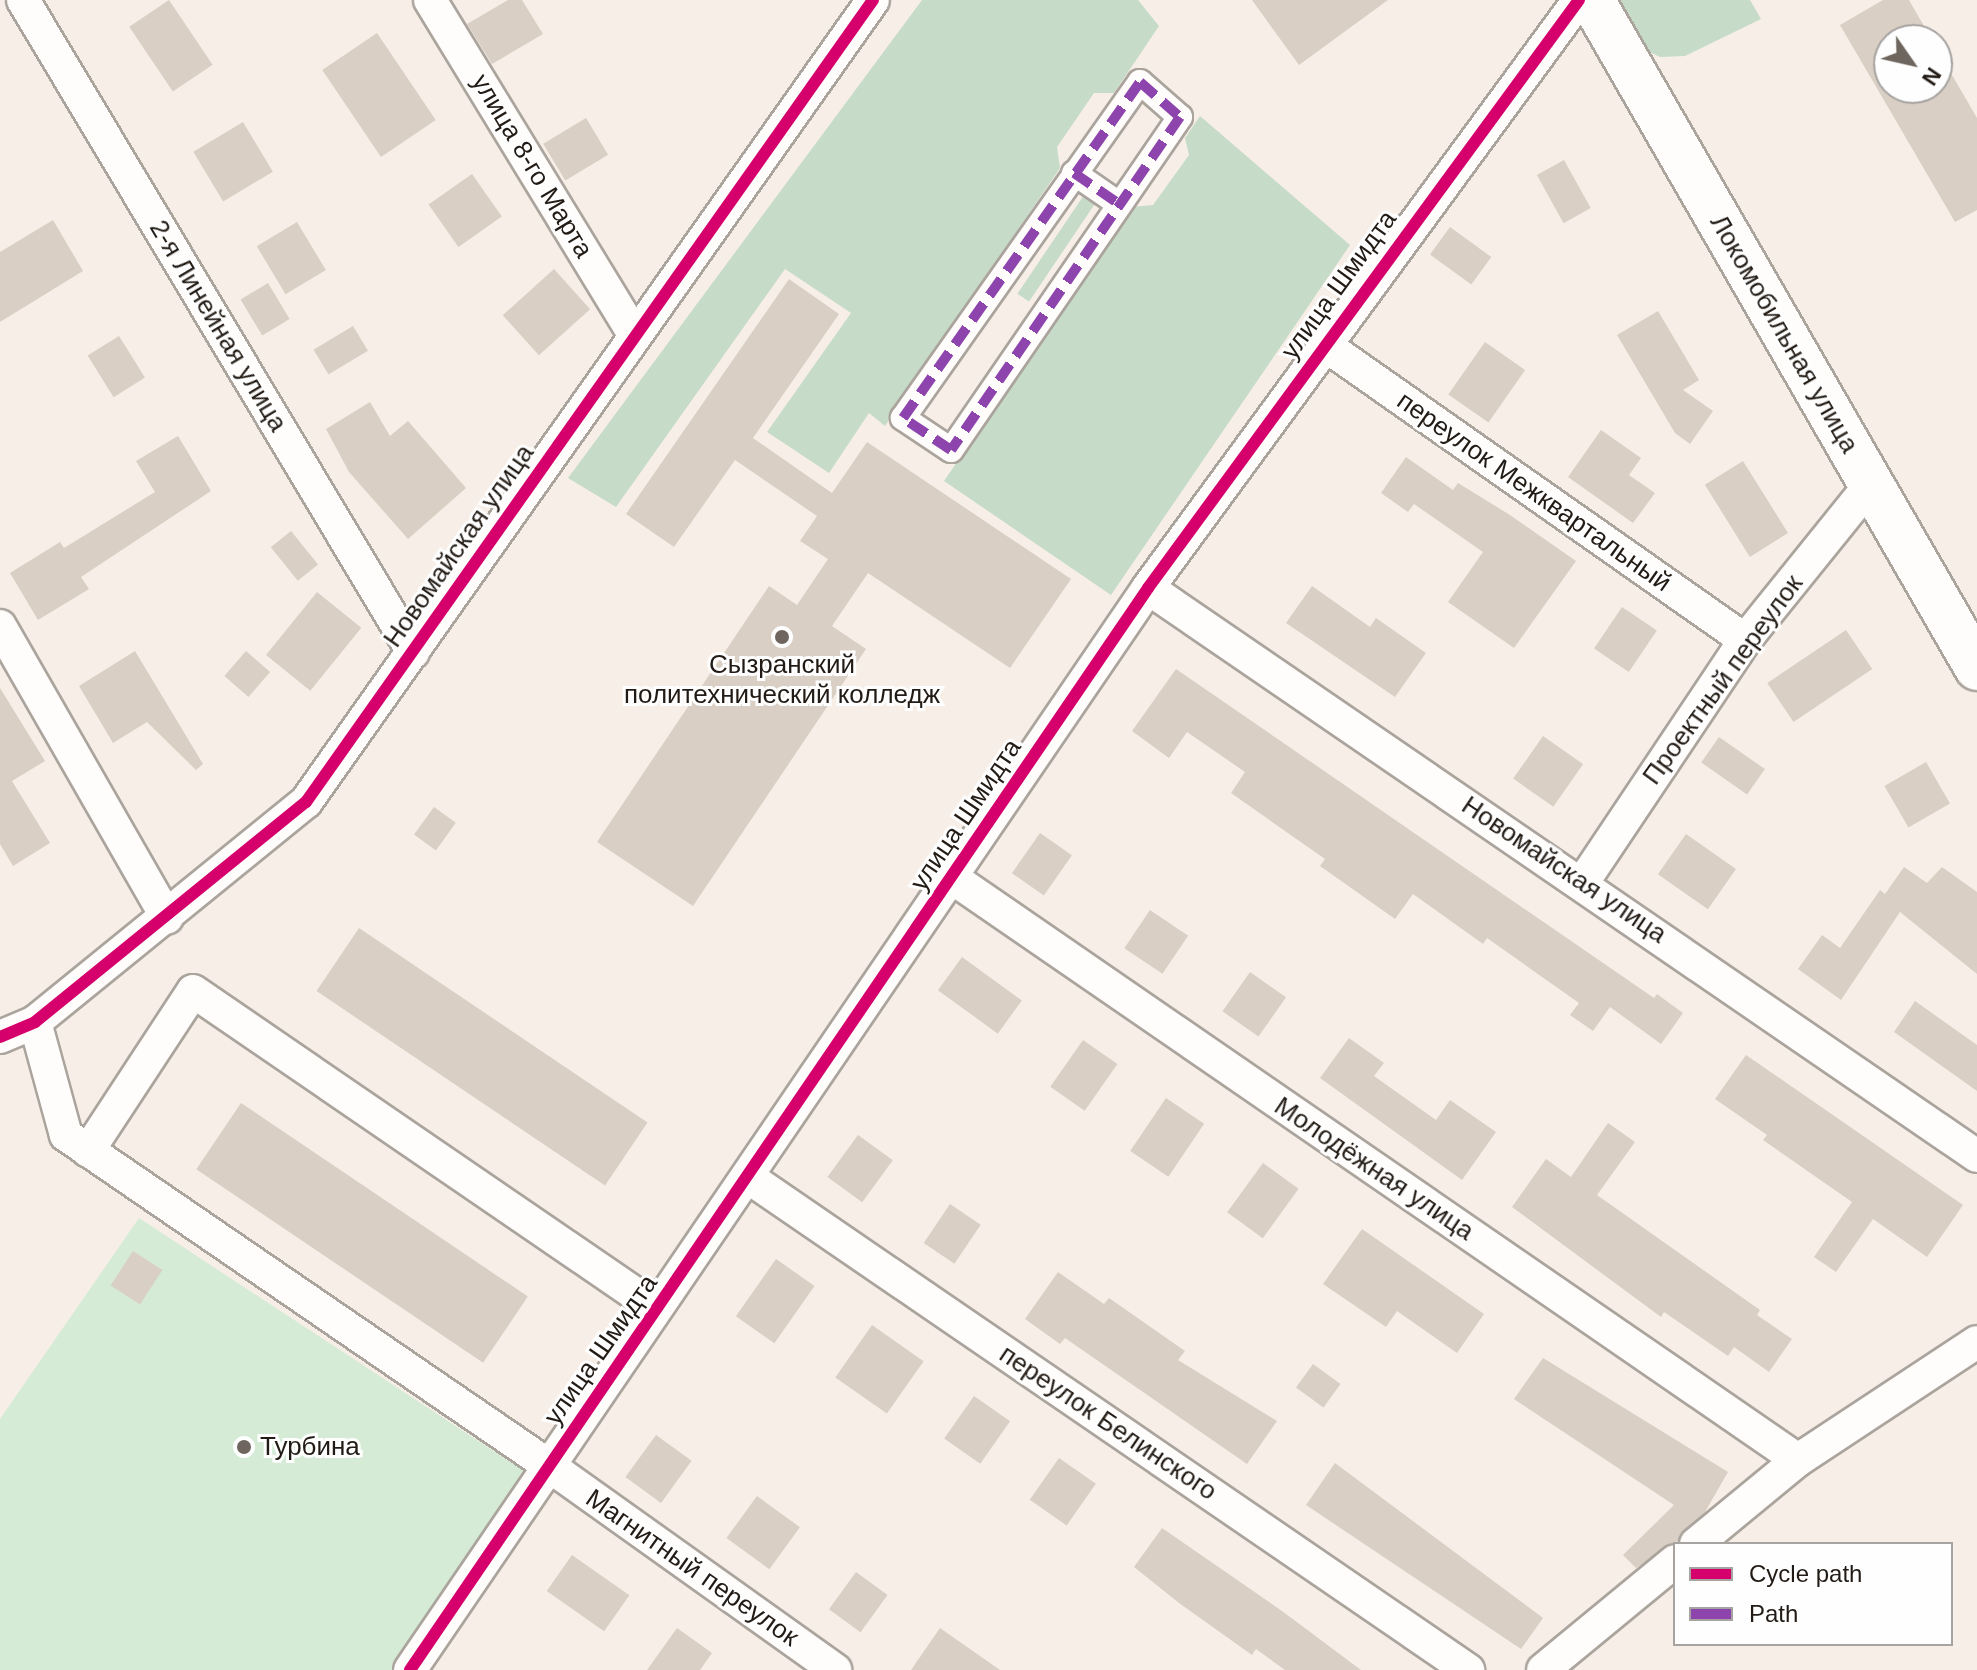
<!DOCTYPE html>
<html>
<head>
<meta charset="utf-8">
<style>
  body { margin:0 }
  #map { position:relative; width:1977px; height:1670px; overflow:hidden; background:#f7efe7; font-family:Helvetica,sans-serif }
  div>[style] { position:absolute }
  .green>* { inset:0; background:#d5ebd6 }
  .forest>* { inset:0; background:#c6dbc8; transform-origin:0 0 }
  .building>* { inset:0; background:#d9cfc4; transform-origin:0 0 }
  .roads { filter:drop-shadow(2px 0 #aba49d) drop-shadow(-2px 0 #aba49d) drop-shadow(0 2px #aba49d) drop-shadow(0 -2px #aba49d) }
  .pedestrian>* { height:24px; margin:-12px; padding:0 12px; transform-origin:12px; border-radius:12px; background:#fefdfb }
  .minor>* { height:32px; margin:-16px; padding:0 16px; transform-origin:16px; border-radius:16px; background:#fefdfb }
  .primary>* { height:44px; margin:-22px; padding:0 22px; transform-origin:22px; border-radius:22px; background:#fefdfb }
  .quiet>* { height:10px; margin-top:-5px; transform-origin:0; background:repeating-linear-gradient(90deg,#8e44ad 0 20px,transparent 0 30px) }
  .cycleway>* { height:12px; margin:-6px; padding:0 6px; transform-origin:6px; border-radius:6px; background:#d6006c }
  .dots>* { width:22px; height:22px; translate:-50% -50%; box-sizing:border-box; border:4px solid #fefefe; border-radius:50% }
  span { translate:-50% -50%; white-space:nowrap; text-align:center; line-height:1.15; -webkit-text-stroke:6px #fefefe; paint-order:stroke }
  .street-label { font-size:26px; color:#221b15 }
  .poi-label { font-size:26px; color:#221b15 }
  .left { translate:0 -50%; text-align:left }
  .legend { position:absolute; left:1673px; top:1542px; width:280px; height:104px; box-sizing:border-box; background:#fefefe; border:2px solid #a6a3a1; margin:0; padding:10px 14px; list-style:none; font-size:24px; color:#221b15 }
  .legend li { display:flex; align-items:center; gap:16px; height:40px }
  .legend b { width:40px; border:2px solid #a6a3a1 }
  .north { position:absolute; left:1873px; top:24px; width:80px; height:80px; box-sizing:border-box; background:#fefefe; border:2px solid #a6a3a1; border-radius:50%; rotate:124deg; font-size:22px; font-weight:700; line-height:32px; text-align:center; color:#221b15 }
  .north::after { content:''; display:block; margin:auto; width:28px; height:36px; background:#6d655e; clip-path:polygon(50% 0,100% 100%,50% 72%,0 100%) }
</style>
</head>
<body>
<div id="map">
  <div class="green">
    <i style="clip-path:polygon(139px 1218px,530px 1475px,397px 1670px,0 1670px,0 1419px)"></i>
  </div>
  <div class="forest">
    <i style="clip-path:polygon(922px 0,1138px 0,1159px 26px,1114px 93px,1094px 93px,1057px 147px,1060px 168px,885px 426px,869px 413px,829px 473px,767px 432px,851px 313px,785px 269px,616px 507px,568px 478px)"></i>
    <i style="clip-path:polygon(1611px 0,1750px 0,1761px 19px,1685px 56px,1660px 57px,1639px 47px)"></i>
    <i style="clip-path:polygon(1200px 116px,1350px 245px,1111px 595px,944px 481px,1131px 207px,1153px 205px,1189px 155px,1185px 138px)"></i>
    <i style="left:1084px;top:195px;width:14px;height:119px;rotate:34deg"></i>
  </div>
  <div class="building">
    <i style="left:169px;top:0;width:78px;height:48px;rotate:56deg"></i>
    <i style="clip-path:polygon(508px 0,522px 0,543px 34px,492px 64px,467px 24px)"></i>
    <i style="clip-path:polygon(1252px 0,1388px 0,1299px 65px)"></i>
    <i style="clip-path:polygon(1883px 0,1909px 0,1932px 40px,1889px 40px,1889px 88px,1937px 88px,1937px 49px,1977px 118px,1977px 210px,1955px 222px,1840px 25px)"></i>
    <i style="left:377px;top:33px;width:105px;height:66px;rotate:56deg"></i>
    <i style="left:586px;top:118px;width:43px;height:50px;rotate:59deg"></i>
    <i style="left:243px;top:122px;width:58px;height:58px;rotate:59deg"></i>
    <i style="left:1564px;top:160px;width:55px;height:31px;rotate:61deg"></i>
    <i style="left:472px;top:174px;width:52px;height:53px;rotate:55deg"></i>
    <i style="clip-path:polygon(53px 220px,83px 271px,0 322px,0 252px)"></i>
    <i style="left:297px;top:222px;width:56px;height:47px;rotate:59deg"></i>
    <i style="left:1450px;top:227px;width:51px;height:34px;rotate:36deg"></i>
    <i style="left:554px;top:269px;width:54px;height:69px;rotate:48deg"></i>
    <i style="clip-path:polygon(789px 279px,839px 314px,753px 438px,832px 493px,867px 442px,1071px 579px,1010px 668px,868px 573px,832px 626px,866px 649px,693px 906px,597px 842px,769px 586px,797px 605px,828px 559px,800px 541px,817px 516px,735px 460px,674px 547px,626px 514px)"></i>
    <i style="left:268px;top:283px;width:42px;height:32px;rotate:59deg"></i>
    <i style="clip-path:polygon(1658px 311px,1699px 380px,1683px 390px,1713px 411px,1690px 444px,1675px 433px,1617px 335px)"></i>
    <i style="left:353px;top:326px;width:29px;height:46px;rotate:59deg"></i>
    <i style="left:119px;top:336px;width:49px;height:37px;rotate:58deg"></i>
    <i style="left:1485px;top:342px;width:49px;height:64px;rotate:35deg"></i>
    <i style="clip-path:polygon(370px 402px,390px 436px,408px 421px,466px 488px,408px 539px,349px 472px,326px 429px)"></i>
    <i style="clip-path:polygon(1601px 430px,1641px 458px,1629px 475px,1655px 493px,1633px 523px,1568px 477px)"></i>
    <i style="clip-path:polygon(178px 436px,211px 491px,81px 577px,89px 589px,38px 620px,10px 573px,60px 542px,64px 548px,155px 492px,136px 461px)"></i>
    <i style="clip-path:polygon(1406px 457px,1453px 490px,1458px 483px,1510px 515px,1576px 561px,1514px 648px,1448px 602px,1483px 552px,1414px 504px,1408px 512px,1381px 493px)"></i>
    <i style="left:1743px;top:461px;width:85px;height:45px;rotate:58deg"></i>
    <i style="left:291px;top:531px;width:43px;height:26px;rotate:51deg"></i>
    <i style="clip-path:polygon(1312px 586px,1370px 627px,1376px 618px,1426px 653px,1395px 697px,1286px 623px)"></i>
    <i style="left:317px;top:592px;width:57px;height:81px;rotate:39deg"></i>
    <i style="left:1622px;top:607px;width:42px;height:50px;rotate:34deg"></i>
    <i style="left:1846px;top:630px;width:47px;height:95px;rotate:56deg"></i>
    <i style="clip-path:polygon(135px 651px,203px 764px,196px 770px,147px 722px,113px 743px,79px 686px)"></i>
    <i style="left:246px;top:651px;width:32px;height:33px;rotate:41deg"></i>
    <i style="clip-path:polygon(1176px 669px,1654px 998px,1657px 994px,1683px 1013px,1661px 1044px,1610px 1007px,1593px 1031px,1570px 1015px,1579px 1003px,1487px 938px,1483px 944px,1413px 894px,1395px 919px,1320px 866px,1325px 859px,1231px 793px,1245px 772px,1187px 732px,1169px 758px,1132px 731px)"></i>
    <i style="clip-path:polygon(0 688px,45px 761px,12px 781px,50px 843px,13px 866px,0 844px)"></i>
    <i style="left:1543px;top:736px;width:49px;height:52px;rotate:35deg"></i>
    <i style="left:1719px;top:737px;width:56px;height:31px;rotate:35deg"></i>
    <i style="left:1926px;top:762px;width:48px;height:48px;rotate:60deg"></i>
    <i style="left:434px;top:807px;width:27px;height:34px;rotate:36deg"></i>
    <i style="left:1040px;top:833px;width:39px;height:49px;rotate:35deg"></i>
    <i style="left:1686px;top:834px;width:61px;height:49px;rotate:35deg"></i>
    <i style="clip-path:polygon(1904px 867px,1927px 883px,1942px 867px,1977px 892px,1977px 974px,1900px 912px,1841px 1000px,1798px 969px,1822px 935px,1840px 948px,1880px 890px,1885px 894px)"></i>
    <i style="left:1150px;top:910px;width:46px;height:46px;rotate:34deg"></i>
    <i style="left:359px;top:928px;width:348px;height:76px;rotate:34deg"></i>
    <i style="left:962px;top:957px;width:74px;height:41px;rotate:36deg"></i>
    <i style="left:1250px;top:972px;width:44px;height:48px;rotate:35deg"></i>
    <i style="clip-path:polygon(1915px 1001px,1977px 1045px,1977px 1091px,1894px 1032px)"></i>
    <i style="clip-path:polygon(1349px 1038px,1384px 1063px,1374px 1076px,1436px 1120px,1450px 1100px,1496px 1132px,1462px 1180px,1320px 1078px)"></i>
    <i style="left:1083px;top:1040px;width:42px;height:57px;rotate:35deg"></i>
    <i style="clip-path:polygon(1746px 1055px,1963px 1205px,1927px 1257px,1873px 1219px,1836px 1272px,1814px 1257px,1852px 1202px,1763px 1140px,1767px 1135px,1715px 1099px)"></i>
    <i style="left:1166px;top:1098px;width:46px;height:64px;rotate:34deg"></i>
    <i style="left:241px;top:1103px;width:346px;height:80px;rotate:34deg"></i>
    <i style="clip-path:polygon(1608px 1123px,1635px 1142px,1597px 1195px,1760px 1310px,1757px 1315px,1792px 1339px,1769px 1372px,1734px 1347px,1728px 1356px,1664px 1312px,1661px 1317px,1512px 1207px,1546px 1159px,1571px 1177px)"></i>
    <i style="left:858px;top:1135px;width:43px;height:52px;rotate:36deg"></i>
    <i style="left:1263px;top:1163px;width:44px;height:61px;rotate:36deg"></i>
    <i style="left:950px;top:1204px;width:37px;height:47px;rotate:34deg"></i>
    <i style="clip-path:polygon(1362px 1229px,1484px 1314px,1457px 1353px,1397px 1311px,1386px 1327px,1323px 1284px)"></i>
    <i style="left:133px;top:1251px;width:35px;height:41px;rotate:33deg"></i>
    <i style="left:776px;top:1259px;width:47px;height:70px;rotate:35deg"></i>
    <i style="clip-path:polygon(1058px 1272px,1104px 1304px,1109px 1298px,1185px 1351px,1178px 1360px,1277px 1421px,1247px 1464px,1065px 1338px,1060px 1344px,1025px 1319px)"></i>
    <i style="left:872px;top:1325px;width:63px;height:64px;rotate:35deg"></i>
    <i style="clip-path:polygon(1543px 1358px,1728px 1472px,1705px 1512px,1678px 1541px,1636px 1568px,1623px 1555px,1674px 1505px,1514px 1399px)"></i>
    <i style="left:1313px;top:1364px;width:34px;height:29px;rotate:36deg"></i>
    <i style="left:974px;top:1396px;width:44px;height:52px;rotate:35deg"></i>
    <i style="left:656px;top:1435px;width:44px;height:52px;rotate:36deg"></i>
    <i style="left:1059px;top:1458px;width:45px;height:51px;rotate:35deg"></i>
    <i style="clip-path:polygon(1335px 1463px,1543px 1618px,1521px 1649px,1306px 1505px)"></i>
    <i style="left:757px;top:1496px;width:53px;height:52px;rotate:36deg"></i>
    <i style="clip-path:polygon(1162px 1528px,1282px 1611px,1361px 1670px,1285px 1670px,1256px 1649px,1252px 1655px,1179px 1603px,1134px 1567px)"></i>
    <i style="left:572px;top:1555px;width:70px;height:44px;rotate:35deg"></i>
    <i style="left:856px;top:1572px;width:39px;height:46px;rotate:36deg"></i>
    <i style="clip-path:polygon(677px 1628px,712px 1653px,700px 1670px,647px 1670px)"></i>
    <i style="clip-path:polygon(940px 1628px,1000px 1670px,911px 1670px)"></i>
  </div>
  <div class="roads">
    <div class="pedestrian">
      <i style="left:1140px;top:82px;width:53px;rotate:41.2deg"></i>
      <i style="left:1180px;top:117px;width:404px;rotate:124.5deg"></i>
      <i style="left:951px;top:450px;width:58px;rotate:-146.3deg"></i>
      <i style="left:903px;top:418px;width:411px;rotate:-54.8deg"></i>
      <i style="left:1074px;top:173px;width:55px;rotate:34.6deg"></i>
    </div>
    <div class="minor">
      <i style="left:23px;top:0;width:760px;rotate:59.11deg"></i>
      <i style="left:430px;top:0;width:389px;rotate:58.6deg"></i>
      <i style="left:1322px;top:343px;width:517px;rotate:35.07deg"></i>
      <i style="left:1148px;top:588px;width:1005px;rotate:34.42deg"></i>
      <i style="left:0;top:626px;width:336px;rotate:60.2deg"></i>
      <i style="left:951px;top:877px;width:1028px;rotate:34.54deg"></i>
      <i style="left:1583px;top:882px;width:291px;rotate:-56.2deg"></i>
      <i style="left:1745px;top:640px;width:201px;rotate:-51.1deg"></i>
      <i style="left:35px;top:1022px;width:117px;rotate:74.7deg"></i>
      <i style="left:66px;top:1135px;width:584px;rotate:34.4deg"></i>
      <i style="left:548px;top:1465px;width:353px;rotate:35.5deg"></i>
      <i style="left:0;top:1037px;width:38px;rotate:-23deg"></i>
      <i style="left:35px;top:1022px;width:349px;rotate:-39.1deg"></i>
      <i style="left:306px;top:802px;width:982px;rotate:-54.74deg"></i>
      <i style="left:88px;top:1151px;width:191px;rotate:-56.7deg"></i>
      <i style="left:193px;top:991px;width:561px;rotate:34.4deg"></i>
      <i style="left:748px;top:1177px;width:873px;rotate:34.4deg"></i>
      <i style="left:1696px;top:1544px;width:132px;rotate:-39.5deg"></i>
      <i style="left:1798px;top:1460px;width:214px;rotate:-33.4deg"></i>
      <i style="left:410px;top:1670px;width:1310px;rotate:-55.7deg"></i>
      <i style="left:1148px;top:588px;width:729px;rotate:-53.76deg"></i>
      <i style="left:1543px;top:1670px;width:171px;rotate:-39.5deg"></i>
    </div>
    <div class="primary">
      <i style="left:1592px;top:0;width:771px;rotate:60.04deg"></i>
    </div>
  </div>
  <div class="quiet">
    <i style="left:1140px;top:82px;width:53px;rotate:41.2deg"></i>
    <i style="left:1180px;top:117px;width:404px;rotate:124.5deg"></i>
    <i style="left:951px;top:450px;width:58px;rotate:-146.3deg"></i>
    <i style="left:903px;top:418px;width:411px;rotate:-54.8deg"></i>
    <i style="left:1074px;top:173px;width:55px;rotate:34.6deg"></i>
  </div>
  <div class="cycleway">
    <i style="left:0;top:1037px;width:38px;rotate:-23deg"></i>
    <i style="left:35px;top:1022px;width:349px;rotate:-39.1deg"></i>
    <i style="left:306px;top:802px;width:982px;rotate:-54.74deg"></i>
    <i style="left:410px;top:1670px;width:1310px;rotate:-55.7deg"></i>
    <i style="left:1148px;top:588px;width:729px;rotate:-53.76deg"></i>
  </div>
  <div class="dots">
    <i style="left:782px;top:637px;background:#6d655e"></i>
    <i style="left:244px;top:1447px;background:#6d655e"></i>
  </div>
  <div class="street-label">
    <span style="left:532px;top:166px;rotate:59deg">улица 8-го Марта</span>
    <span style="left:1339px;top:285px;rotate:-54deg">улица Шмидта</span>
    <span style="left:218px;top:326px;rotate:59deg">2-я Линейная улица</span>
    <span style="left:1784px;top:334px;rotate:60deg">Локомобильная улица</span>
    <span style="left:1534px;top:492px;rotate:35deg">переулок Межквартальный</span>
    <span style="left:459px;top:546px;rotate:-55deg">Новомайская улица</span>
    <span style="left:1723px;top:680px;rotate:-54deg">Проектный переулок</span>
    <span style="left:966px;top:815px;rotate:-56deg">улица Шмидта</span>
    <span style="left:1564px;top:870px;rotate:34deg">Новомайская улица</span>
    <span style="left:1374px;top:1169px;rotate:34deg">Молодёжная улица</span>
    <span style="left:601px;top:1350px;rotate:-55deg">улица Шмидта</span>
    <span style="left:1108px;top:1423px;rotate:34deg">переулок Белинского</span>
    <span style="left:692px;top:1568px;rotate:35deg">Магнитный переулок</span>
  </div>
  <div class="poi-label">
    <span style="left:782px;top:680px">Сызранский<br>политехнический колледж</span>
    <span class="left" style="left:260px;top:1447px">Турбина</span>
  </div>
  <ul class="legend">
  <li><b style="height:10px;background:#d6006c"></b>Cycle path</li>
  <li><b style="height:10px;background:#8e44ad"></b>Path</li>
  </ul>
  <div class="north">N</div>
</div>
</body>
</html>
